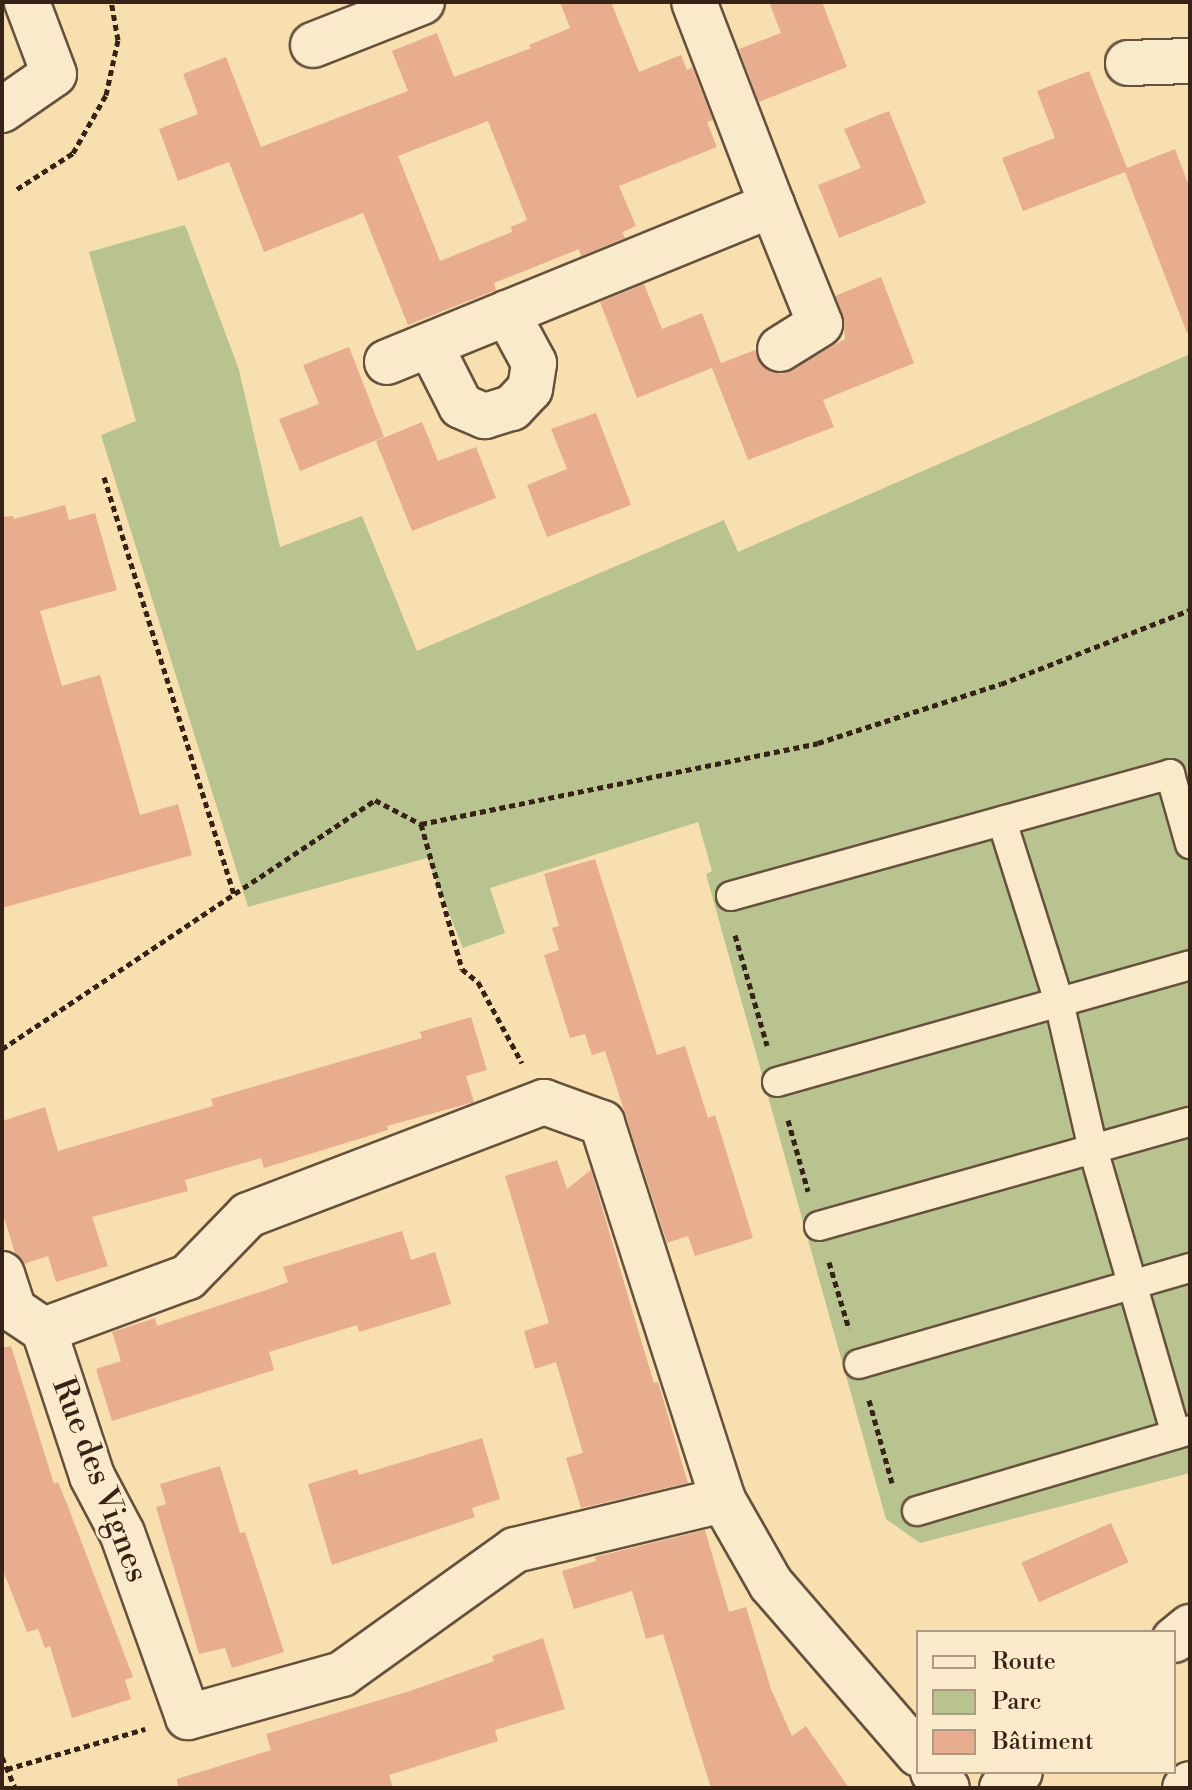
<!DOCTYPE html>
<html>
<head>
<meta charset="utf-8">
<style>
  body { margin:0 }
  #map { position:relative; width:1192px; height:1790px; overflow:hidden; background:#f8dfb0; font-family:"Libre Bodoni",serif }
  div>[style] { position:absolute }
  .green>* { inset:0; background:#b8c390 }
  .building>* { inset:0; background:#e7ad8e; transform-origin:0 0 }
  .path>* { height:5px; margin-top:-2.5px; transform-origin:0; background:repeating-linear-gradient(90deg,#362216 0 6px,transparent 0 10px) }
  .roads { filter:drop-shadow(2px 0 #66513c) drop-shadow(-2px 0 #66513c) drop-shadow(0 2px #66513c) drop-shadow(0 -2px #66513c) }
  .lane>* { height:28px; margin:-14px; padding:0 14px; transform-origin:14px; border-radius:14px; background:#faeacc }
  .street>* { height:44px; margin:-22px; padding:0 22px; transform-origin:22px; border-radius:22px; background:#faeacc }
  span { translate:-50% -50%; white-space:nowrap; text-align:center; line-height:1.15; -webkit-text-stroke:6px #faeacc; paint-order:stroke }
  .street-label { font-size:32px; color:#362216 }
  .frame { position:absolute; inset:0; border:4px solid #362216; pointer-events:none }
  .legend { position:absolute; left:916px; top:1630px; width:260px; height:144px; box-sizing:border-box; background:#faeacc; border:2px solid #ac9a83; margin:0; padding:10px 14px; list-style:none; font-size:24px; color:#362216 }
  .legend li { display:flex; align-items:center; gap:16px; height:40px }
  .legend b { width:40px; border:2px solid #ac9a83 }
</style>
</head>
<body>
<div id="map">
  <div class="green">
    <i style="clip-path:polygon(185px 225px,239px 370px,280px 547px,362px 516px,417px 651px,724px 520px,738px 552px,1190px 354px,1190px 1473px,920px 1543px,886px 1519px,706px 874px,712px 871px,698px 822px,490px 888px,505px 933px,463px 948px,427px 858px,248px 907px,101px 435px,136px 421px,89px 252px)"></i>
  </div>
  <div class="building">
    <i style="clip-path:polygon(evenodd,560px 2px,611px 2px,639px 72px,681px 55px,687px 70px,692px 67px,713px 120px,707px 122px,717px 147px,619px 186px,636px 226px,622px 232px,625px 238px,581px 256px,579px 249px,494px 283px,496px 290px,408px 325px,363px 213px,264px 252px,229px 162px,178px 181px,159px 129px,198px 114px,183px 74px,226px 57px,261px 147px,408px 91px,392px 51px,437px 33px,454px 77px,531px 48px,529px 45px,570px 28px,560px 2px,488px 121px,527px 220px,511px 227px,512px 232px,440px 261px,398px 156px,488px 121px)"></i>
    <i style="clip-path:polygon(769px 2px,822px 2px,847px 67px,759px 102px,739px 49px,781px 33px)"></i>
    <i style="clip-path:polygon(1089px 71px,1127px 168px,1175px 149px,1190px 189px,1190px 332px,1187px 333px,1125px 172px,1023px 211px,1002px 158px,1055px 138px,1037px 91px)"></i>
    <i style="clip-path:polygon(889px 111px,926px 203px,839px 238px,818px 185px,861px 168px,844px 129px)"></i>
    <i style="clip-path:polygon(881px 277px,914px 363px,823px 400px,834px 427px,748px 460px,712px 368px,637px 398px,600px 302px,644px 284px,662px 329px,702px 313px,721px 363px,755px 350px,766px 369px,782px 374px,845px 339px,843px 315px,835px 296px)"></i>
    <i style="clip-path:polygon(349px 347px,384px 437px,300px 471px,279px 419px,319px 404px,303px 365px)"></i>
    <i style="clip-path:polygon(596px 413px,631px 505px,547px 537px,527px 485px,567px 469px,551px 429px)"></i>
    <i style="clip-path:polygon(422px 422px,438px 461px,476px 447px,496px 498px,412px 531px,376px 441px)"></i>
    <i style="clip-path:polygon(65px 505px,69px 520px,95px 513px,117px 590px,40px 611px,62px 686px,100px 675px,140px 815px,178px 804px,192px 855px,2px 908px,2px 517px,13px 516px,14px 519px)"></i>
    <i style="clip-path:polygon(595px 859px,657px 1055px,685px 1046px,708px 1118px,715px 1115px,753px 1238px,695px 1256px,688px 1236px,667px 1243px,605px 1051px,592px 1055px,585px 1034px,570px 1038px,544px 955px,559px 950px,552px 928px,559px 926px,544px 874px)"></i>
    <i style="clip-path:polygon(471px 1017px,487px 1070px,466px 1076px,474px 1102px,387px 1126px,388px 1130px,264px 1168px,261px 1158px,185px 1180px,188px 1191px,92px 1217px,108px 1266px,56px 1282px,48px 1256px,24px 1264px,15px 1253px,2px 1211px,2px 1121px,45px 1107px,58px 1151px,213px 1106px,211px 1099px,422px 1038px,420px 1032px)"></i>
    <i style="clip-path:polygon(557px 1160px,567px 1189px,591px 1170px,644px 1350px,654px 1383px,658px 1382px,688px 1483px,581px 1508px,566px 1458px,583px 1453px,556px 1362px,535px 1369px,524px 1331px,549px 1323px,505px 1176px)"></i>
    <i style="clip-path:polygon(402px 1231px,411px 1260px,435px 1252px,451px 1304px,359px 1332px,357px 1325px,269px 1352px,274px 1370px,112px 1421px,96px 1369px,121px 1361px,112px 1332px,155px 1318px,157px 1326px,269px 1289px,288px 1282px,283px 1267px)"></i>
    <i style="clip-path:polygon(11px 1346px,54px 1484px,58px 1482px,67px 1504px,133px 1677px,125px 1680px,131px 1699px,72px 1718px,50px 1646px,45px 1648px,38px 1629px,27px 1632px,2px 1568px,2px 1348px)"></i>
    <i style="clip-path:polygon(482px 1438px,500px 1499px,472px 1508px,475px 1517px,332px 1565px,308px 1484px,357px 1469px,359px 1475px)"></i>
    <i style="clip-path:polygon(220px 1466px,240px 1533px,245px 1532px,284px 1652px,232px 1668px,225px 1648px,199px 1654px,156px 1507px,166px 1504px,160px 1484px)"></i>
    <i style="left:1111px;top:1523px;width:43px;height:98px;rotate:66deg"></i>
    <i style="clip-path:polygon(705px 1530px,729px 1612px,746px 1607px,771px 1689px,792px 1736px,806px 1726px,849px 1788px,711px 1788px,663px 1634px,646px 1639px,632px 1591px,574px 1609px,562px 1571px,596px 1561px,595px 1557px)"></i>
    <i style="clip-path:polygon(543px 1638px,565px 1709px,495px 1730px,498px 1741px,389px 1775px,393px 1788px,178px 1788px,177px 1779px,271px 1750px,266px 1734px,410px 1691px,494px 1661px,492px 1656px)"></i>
  </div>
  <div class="path">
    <i style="left:17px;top:189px;width:67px;rotate:-32.7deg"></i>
    <i style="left:73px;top:153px;width:67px;rotate:-60.4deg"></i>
    <i style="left:106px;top:95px;width:56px;rotate:-77.7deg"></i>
    <i style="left:118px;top:40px;width:39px;rotate:-100deg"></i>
    <i style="left:104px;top:477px;width:437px;rotate:72.7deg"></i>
    <i style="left:421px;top:824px;width:151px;rotate:74.2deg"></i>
    <i style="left:462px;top:969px;width:21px;rotate:39deg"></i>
    <i style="left:478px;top:982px;width:92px;rotate:61.5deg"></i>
    <i style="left:735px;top:935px;width:115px;rotate:73.8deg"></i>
    <i style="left:2px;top:1049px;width:448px;rotate:-33.7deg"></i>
    <i style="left:375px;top:800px;width:52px;rotate:27.6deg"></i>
    <i style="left:421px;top:824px;width:405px;rotate:-11.5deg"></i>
    <i style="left:818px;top:743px;width:192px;rotate:-17.9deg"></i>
    <i style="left:1001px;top:684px;width:203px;rotate:-21.4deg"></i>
    <i style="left:788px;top:1120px;width:74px;rotate:74.3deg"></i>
    <i style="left:829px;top:1262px;width:70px;rotate:73.4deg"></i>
    <i style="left:869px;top:1400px;width:86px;rotate:74.5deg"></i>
    <i style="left:2px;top:1757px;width:34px;rotate:67deg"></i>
    <i style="left:7px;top:1769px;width:144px;rotate:-16.2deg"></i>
  </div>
  <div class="roads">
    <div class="lane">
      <i style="left:1002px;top:821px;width:190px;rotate:72.5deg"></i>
      <i style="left:1059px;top:1002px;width:151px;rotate:77deg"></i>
      <i style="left:1093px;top:1149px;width:297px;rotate:73.8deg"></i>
      <i style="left:731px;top:896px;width:456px;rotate:-15.5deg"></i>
      <i style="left:1170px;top:774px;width:73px;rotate:74.1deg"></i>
      <i style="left:777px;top:1082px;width:429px;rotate:-15.8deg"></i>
      <i style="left:819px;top:1226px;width:385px;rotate:-15.7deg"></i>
      <i style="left:859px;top:1364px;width:345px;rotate:-16.2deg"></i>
      <i style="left:917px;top:1511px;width:285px;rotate:-16.5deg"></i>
    </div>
    <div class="street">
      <i style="left:313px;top:45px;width:117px;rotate:-21.5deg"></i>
      <i style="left:1128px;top:63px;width:60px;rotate:-1.9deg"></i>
      <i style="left:2px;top:110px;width:63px;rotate:-34.7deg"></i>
      <i style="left:54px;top:74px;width:77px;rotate:-110.6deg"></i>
      <i style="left:772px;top:205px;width:128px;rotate:68deg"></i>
      <i style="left:820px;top:324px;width:47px;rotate:148deg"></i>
      <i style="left:430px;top:345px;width:68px;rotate:63.1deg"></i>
      <i style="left:461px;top:406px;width:26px;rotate:23deg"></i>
      <i style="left:485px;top:416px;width:28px;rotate:-17deg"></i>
      <i style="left:512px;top:408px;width:26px;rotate:-47deg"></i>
      <i style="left:530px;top:389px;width:26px;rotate:-81deg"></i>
      <i style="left:534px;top:363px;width:57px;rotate:-118.4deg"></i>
      <i style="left:387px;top:362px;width:416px;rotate:-22.2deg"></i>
      <i style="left:772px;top:205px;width:217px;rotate:-111deg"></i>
      <i style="left:2px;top:1274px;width:38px;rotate:72deg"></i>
      <i style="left:14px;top:1310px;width:36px;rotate:34deg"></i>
      <i style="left:723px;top:1500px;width:214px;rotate:166.5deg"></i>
      <i style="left:515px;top:1550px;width:213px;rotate:144.4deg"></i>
      <i style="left:342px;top:1674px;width:160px;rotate:164.4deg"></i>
      <i style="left:188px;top:1717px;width:195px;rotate:-109.7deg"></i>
      <i style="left:122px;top:1533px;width:64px;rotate:-117.8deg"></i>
      <i style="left:92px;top:1476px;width:154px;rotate:-108.2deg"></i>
      <i style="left:44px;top:1330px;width:153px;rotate:-20.2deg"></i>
      <i style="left:188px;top:1277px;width:86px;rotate:-45.9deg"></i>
      <i style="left:248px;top:1215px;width:317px;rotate:-20.9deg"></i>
      <i style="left:544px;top:1102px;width:62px;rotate:19.9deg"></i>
      <i style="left:602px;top:1123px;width:396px;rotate:72.2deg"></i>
      <i style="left:723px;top:1500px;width:97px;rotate:60.3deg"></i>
      <i style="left:771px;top:1584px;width:225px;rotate:49.1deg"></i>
      <i style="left:1174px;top:1640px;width:21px;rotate:-39deg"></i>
      <i style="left:933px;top:1772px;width:21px;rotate:49deg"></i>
      <i style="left:1002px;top:1788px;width:24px;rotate:-42deg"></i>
      <i style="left:1185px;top:1788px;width:6px;rotate:-39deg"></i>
    </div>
  </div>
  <div class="street-label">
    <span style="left:100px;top:1480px;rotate:69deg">Rue des Vignes</span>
  </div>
  <div class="frame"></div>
  <ul class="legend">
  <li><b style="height:10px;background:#faeacc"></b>Route</li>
  <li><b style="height:22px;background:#b8c390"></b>Parc</li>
  <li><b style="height:22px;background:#e7ad8e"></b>Bâtiment</li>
  </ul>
</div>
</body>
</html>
